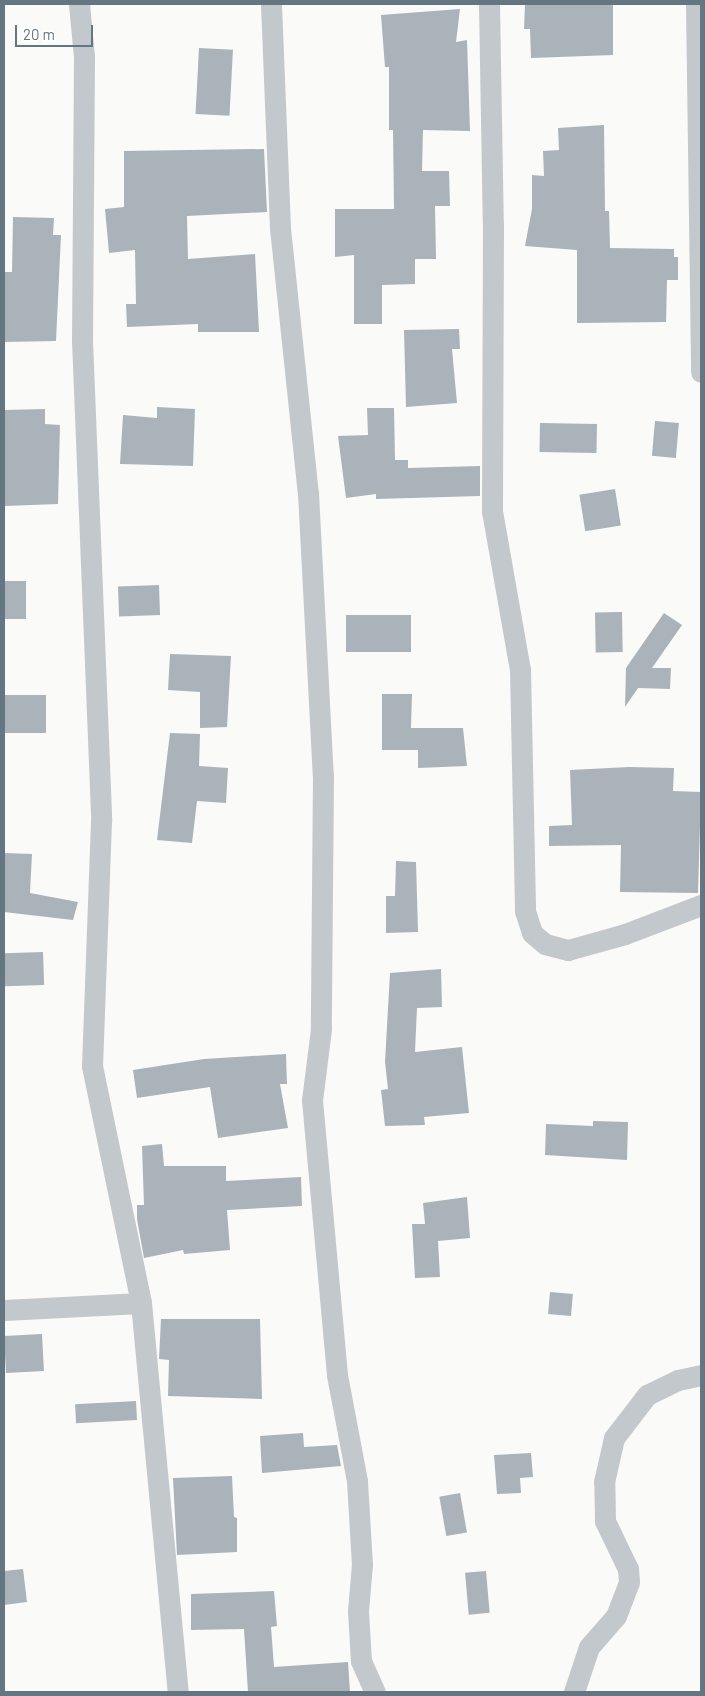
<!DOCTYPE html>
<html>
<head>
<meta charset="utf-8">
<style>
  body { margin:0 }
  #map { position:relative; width:705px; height:1696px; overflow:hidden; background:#fafaf8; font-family:Barlow,sans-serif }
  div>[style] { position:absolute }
  .building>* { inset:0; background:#aab3b9; transform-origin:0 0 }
  .minor>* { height:21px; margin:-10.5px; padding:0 10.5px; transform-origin:10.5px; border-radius:10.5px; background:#c3c8cc }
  span { translate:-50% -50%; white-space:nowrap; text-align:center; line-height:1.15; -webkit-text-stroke:5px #fff; paint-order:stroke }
  .frame { position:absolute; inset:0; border:5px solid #657683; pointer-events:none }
  .scale { position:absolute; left:15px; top:25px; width:78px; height:22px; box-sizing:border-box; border:2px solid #657683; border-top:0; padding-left:6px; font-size:15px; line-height:18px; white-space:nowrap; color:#657683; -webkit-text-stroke:4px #fff; paint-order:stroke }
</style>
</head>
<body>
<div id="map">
  <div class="building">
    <i style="clip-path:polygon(525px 4px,613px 4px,613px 55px,531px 58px,530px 29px,524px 29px)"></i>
    <i style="clip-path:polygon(460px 9px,456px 42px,467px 40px,470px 131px,423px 130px,422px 171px,449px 171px,450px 206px,435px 206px,436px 259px,415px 259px,415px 284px,382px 285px,382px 324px,354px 324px,354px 255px,335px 257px,335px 209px,394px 209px,393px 130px,389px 130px,389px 67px,385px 67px,381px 15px)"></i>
    <i style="left:199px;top:48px;width:34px;height:66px;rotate:3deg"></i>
    <i style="clip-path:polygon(604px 125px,605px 211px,609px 211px,610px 248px,674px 249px,674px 257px,678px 257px,678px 280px,667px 280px,666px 322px,577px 323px,577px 250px,525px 246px,532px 209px,532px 175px,544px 176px,543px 151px,559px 150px,558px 128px)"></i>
    <i style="clip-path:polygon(264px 149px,267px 212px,187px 216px,188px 259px,255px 254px,259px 332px,198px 332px,198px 324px,127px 327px,126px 304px,136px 304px,135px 250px,109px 253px,105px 209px,124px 207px,124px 151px)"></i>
    <i style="clip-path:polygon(13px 217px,54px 218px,53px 235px,61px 235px,56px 341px,4px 342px,4px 272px,12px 272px)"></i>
    <i style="clip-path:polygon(459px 329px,460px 349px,452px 349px,457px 403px,406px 407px,404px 330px)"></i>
    <i style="clip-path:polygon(157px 407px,195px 409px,193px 466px,120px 464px,123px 415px,157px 418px)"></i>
    <i style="clip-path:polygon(367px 408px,394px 408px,395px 460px,408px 460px,408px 468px,480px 466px,480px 496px,376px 499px,376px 494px,346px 498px,338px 436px,368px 435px)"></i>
    <i style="clip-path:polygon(45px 409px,45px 424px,60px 425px,58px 504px,4px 506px,4px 410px)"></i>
    <i style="left:655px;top:421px;width:24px;height:35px;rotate:5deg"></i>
    <i style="left:540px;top:423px;width:57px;height:29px;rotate:1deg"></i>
    <i style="left:615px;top:489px;width:37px;height:36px;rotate:81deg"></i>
    <i style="left:4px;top:581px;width:22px;height:38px"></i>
    <i style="left:159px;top:585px;width:30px;height:41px;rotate:88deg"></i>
    <i style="left:622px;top:612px;width:40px;height:27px;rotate:89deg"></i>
    <i style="clip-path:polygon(664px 613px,682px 625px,652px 668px,671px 668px,670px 689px,638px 688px,625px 707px,626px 668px)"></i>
    <i style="left:346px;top:615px;width:65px;height:37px"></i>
    <i style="clip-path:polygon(170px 654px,231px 656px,227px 727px,200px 728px,200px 692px,168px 690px)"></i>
    <i style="clip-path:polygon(382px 694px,412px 694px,411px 728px,463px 728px,467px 766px,418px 768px,418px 750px,382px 750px)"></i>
    <i style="left:4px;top:695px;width:42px;height:38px"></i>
    <i style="clip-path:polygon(170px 733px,200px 734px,199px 766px,228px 768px,226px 803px,197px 801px,192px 843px,157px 840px)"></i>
    <i style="clip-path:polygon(629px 767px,674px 768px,673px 791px,701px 792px,698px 893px,620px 892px,621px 845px,549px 846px,549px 826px,572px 825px,570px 770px)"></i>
    <i style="clip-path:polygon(4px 853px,32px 854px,30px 893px,78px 902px,73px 920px,4px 912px)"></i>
    <i style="clip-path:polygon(396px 861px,416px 862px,418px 932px,386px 933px,386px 896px,395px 896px)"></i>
    <i style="left:43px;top:952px;width:33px;height:39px;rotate:88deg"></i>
    <i style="clip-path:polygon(441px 969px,442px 1007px,417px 1008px,415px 1052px,462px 1047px,469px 1113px,424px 1117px,425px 1125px,385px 1126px,381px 1090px,388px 1089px,385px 1062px,390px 973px)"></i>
    <i style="clip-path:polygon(286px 1054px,287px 1084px,280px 1084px,288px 1128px,218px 1138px,210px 1087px,137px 1098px,133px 1070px,204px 1059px)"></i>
    <i style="clip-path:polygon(593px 1121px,628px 1122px,627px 1160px,545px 1155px,546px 1124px,593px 1126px)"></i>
    <i style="clip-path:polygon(162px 1144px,164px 1166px,226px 1166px,226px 1181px,301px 1177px,302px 1206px,227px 1210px,230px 1250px,184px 1254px,183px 1250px,144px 1258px,137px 1219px,137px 1205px,144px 1205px,142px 1146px)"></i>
    <i style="clip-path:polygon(467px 1197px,470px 1238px,438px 1241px,440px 1277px,415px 1278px,412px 1224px,425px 1224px,423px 1203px)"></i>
    <i style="left:550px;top:1292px;width:23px;height:22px;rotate:5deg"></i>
    <i style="clip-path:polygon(161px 1319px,260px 1319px,262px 1399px,168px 1396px,169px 1360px,159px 1359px)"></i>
    <i style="left:42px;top:1334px;width:37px;height:38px;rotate:87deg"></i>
    <i style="left:136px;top:1401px;width:19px;height:61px;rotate:87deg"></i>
    <i style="clip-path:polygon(303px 1433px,304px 1447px,337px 1445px,341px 1466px,262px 1473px,260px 1436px)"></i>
    <i style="clip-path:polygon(531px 1453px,533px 1477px,520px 1478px,521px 1493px,497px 1494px,494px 1455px)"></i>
    <i style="clip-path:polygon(232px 1476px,234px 1517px,237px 1518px,237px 1552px,177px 1555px,173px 1478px)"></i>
    <i style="left:460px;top:1493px;width:40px;height:21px;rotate:80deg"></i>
    <i style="clip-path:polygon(23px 1569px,27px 1602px,4px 1605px,4px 1571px)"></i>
    <i style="left:486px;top:1571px;width:42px;height:21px;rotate:85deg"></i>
    <i style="clip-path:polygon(274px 1591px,277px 1626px,271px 1627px,274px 1667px,348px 1662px,350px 1692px,248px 1692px,244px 1629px,191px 1630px,191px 1594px)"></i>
  </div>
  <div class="minor">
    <i style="left:79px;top:4px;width:53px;rotate:84.6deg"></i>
    <i style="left:84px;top:57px;width:283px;rotate:90.4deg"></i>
    <i style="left:82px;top:340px;width:481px;rotate:87.7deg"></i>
    <i style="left:101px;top:821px;width:245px;rotate:92.1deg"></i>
    <i style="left:92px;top:1066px;width:242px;rotate:78.3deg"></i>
    <i style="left:141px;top:1303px;width:391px;rotate:84.6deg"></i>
    <i style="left:271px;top:4px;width:224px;rotate:87.7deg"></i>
    <i style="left:280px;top:228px;width:266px;rotate:84deg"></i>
    <i style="left:308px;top:493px;width:283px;rotate:87deg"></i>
    <i style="left:323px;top:776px;width:253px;rotate:90.5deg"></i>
    <i style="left:321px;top:1029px;width:72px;rotate:97.2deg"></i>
    <i style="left:312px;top:1100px;width:276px;rotate:84.8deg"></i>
    <i style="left:337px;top:1375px;width:108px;rotate:79.3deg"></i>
    <i style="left:357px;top:1481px;width:83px;rotate:86.6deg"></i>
    <i style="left:362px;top:1564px;width:47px;rotate:94.9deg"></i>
    <i style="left:358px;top:1611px;width:50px;rotate:86.6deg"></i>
    <i style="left:361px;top:1661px;width:34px;rotate:66deg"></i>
    <i style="left:489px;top:4px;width:220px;rotate:89deg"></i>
    <i style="left:493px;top:224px;width:287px;rotate:90.2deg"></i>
    <i style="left:492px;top:511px;width:160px;rotate:80deg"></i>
    <i style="left:520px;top:669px;width:242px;rotate:88.8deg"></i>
    <i style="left:525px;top:911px;width:23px;rotate:72deg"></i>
    <i style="left:532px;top:933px;width:17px;rotate:40deg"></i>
    <i style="left:545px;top:944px;width:24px;rotate:15deg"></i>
    <i style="left:568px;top:950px;width:59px;rotate:-15.7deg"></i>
    <i style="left:625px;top:934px;width:81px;rotate:-20.9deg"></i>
    <i style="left:696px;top:4px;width:368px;rotate:89.2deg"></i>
    <i style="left:4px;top:1310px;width:137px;rotate:-2.9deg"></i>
    <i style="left:574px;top:1692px;width:47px;rotate:-71.6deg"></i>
    <i style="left:589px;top:1647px;width:41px;rotate:-48.9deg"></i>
    <i style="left:616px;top:1616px;width:36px;rotate:-69deg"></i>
    <i style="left:629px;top:1582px;width:13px;rotate:-94deg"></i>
    <i style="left:628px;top:1569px;width:53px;rotate:-115.6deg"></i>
    <i style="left:605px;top:1521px;width:39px;rotate:-91deg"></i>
    <i style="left:604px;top:1482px;width:45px;rotate:-77.2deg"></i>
    <i style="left:614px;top:1438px;width:54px;rotate:-52.5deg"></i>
    <i style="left:647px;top:1395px;width:34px;rotate:-26deg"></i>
    <i style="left:678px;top:1380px;width:24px;rotate:-12deg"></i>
  </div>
  <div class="frame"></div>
  <div class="scale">20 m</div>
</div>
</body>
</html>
